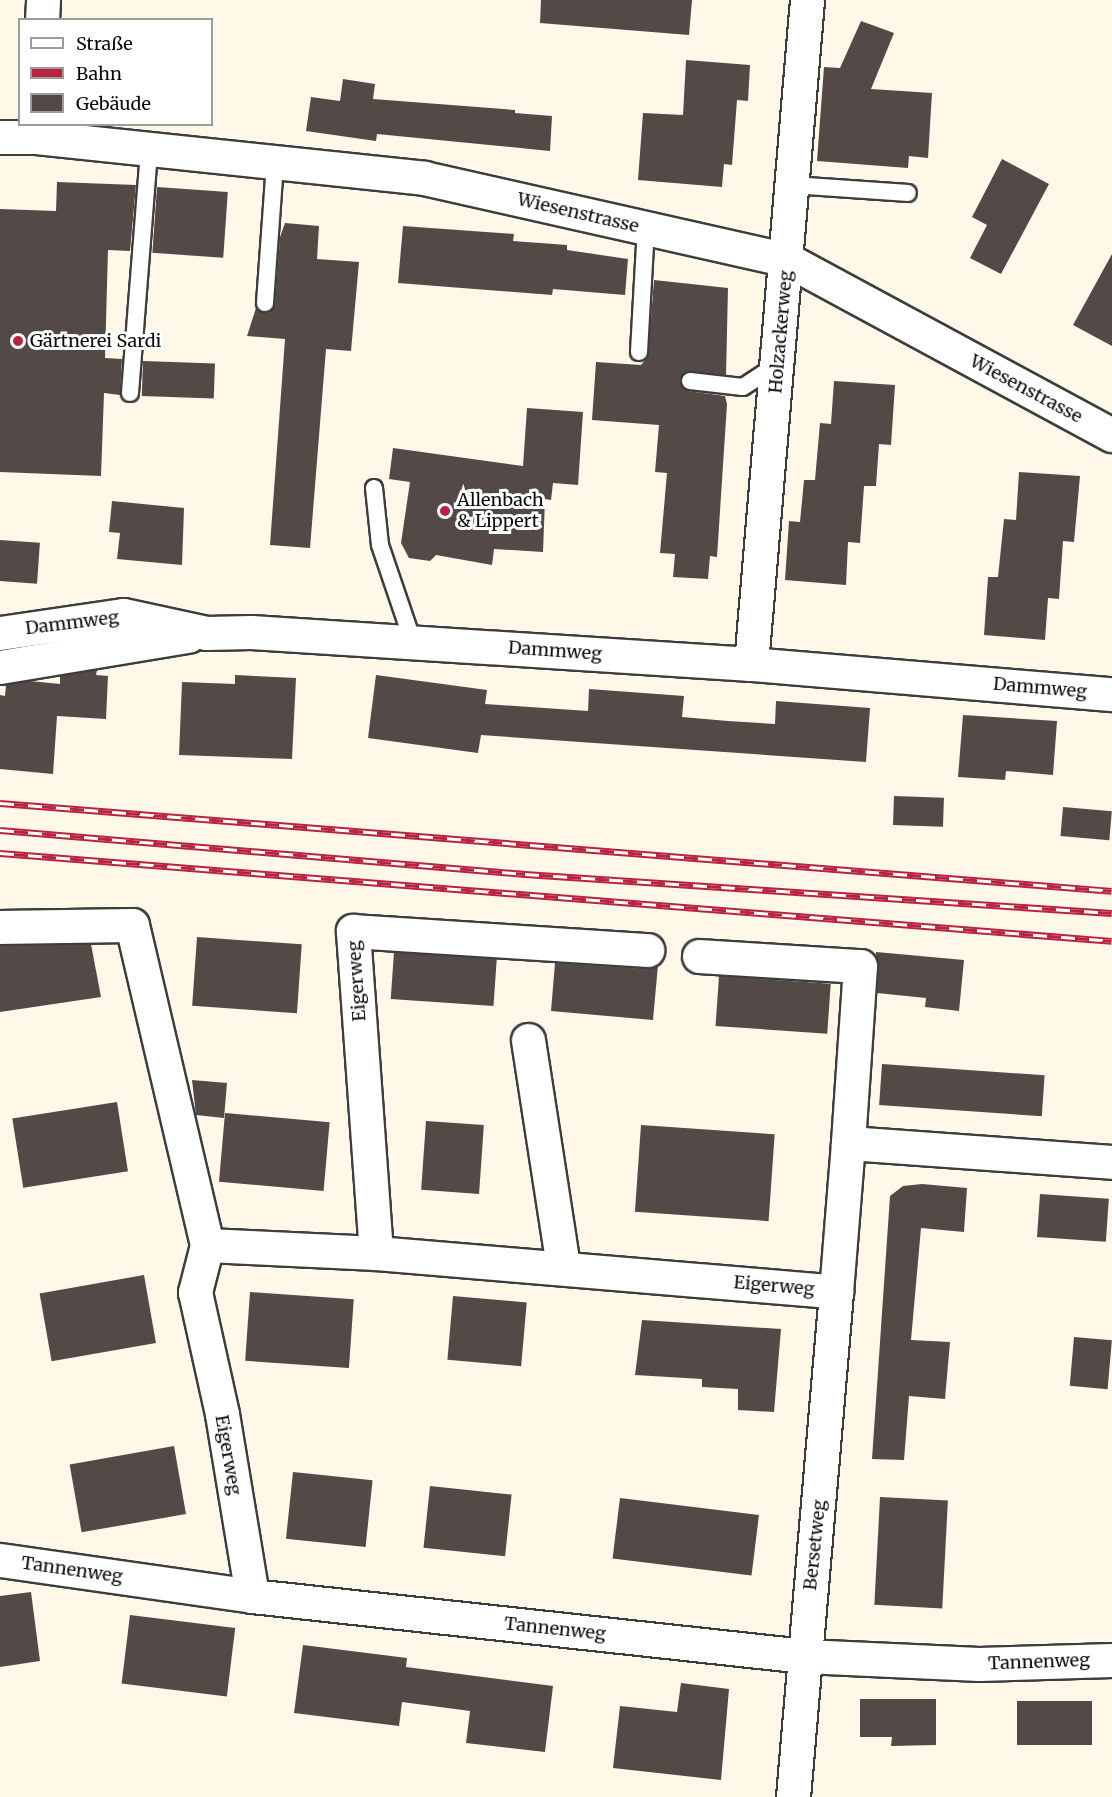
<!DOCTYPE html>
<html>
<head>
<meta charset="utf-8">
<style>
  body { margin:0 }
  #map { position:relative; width:1112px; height:1797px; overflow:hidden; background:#fff7e7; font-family:Merriweather,serif }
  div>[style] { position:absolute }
  .building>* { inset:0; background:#534a47; transform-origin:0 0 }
  .roads { filter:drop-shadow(2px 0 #3d3d3d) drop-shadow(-2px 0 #3d3d3d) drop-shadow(0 2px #3d3d3d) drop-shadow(0 -2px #3d3d3d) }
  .lane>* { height:16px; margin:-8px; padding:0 8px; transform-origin:8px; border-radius:8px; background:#fff }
  .street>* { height:33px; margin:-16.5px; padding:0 16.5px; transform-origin:16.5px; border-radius:16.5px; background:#fff }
  .rail>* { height:7px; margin-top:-3.5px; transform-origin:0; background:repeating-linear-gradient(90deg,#fff 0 14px,#b92340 0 28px); box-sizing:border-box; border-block:2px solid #b92340 }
  .dots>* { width:16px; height:16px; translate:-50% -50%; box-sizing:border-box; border:3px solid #fff; border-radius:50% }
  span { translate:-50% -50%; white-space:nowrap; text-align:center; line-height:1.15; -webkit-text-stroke:6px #fff; paint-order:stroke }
  .street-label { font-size:18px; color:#0a0a0a }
  .poi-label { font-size:18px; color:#0a0a0a }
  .left { translate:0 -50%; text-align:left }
  .legend { position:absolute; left:18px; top:18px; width:195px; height:108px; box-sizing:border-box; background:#fff; border:2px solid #9d9d9d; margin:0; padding:8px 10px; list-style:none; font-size:18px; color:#0a0a0a }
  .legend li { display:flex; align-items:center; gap:12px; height:30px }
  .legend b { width:30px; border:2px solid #9d9d9d }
</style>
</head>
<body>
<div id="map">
  <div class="building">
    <i style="clip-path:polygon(541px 0,692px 0,689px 35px,540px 23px)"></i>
    <i style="clip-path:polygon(861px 21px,894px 33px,871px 89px,932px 93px,928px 158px,909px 156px,908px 168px,817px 161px,824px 67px,840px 68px)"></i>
    <i style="clip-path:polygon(686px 60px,750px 65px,748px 101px,737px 100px,732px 165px,724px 164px,722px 187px,638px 180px,643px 113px,683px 115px)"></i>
    <i style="clip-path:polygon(343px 79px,375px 84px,373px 99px,515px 110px,515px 113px,552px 116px,550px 151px,377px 134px,376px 141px,306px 131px,311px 97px,340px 101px)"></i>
    <i style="clip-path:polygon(1002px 159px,1049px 184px,1001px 274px,970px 258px,987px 225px,972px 217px)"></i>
    <i style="clip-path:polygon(57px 182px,136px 185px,130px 251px,108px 250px,105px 358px,122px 359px,120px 395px,104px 393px,101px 476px,0 472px,0 209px,56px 211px)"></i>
    <i style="left:157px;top:187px;width:71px;height:66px;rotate:4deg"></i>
    <i style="clip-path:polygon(285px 223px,319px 226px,317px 259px,359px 262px,351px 351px,326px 349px,310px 548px,270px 545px,285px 339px,247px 336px,256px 308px,269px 313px,275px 304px,280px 237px)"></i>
    <i style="clip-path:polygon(403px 226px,514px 234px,513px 241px,567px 245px,567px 250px,628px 259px,625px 295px,553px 289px,552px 295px,398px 283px)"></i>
    <i style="clip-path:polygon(1112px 254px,1112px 346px,1073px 325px)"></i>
    <i style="clip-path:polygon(654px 280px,728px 288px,726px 375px,691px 371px,680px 380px,688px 391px,725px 396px,727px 404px,717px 557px,710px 556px,708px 579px,673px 577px,675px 554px,660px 553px,667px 473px,655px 472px,659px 425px,592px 420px,596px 362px,641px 365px,648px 357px)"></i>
    <i style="left:143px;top:361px;width:72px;height:35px;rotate:2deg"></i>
    <i style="clip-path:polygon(834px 381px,895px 385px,891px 445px,879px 444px,876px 486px,864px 486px,860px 543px,848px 542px,846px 585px,785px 580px,789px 521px,800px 522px,804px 480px,815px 480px,820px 423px,831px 424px)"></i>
    <i style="clip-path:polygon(527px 408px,583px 412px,578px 485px,553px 483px,551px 500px,545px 499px,543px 552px,494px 549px,492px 565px,436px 555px,430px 561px,409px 558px,401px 543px,410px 482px,389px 479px,393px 448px,523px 466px)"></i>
    <i style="clip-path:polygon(1019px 472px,1080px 476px,1074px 542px,1063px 541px,1059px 599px,1048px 598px,1045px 640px,984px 635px,988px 577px,998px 577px,1004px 519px,1016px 520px)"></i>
    <i style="clip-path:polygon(112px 501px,184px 508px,182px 565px,117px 559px,120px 533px,109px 532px)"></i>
    <i style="left:0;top:540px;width:40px;height:41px;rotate:4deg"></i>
    <i style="clip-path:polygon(97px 670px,96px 675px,108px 676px,106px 719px,57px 716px,53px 774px,0 769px,0 695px,5px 696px,6px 685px,30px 681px,60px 684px,60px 676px)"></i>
    <i style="clip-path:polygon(235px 675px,296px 678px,292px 759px,179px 755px,182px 682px,235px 684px)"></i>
    <i style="clip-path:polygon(376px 675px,487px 690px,485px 704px,588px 711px,589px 689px,684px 696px,682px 717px,728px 721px,775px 724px,776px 701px,870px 708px,866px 762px,481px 735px,478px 753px,368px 738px)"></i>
    <i style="clip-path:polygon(963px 715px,1057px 721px,1053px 775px,1006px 771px,1005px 780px,958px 777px)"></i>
    <i style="left:894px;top:796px;width:50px;height:29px;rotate:2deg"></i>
    <i style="left:1063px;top:807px;width:49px;height:29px;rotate:5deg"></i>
    <i style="left:197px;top:937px;width:105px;height:69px;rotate:4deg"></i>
    <i style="clip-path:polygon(91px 944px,101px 997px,0 1012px,0 946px)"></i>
    <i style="left:394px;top:952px;width:103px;height:47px;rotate:4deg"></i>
    <i style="clip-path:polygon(876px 952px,964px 960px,959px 1011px,925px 1007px,926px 998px,877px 993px)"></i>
    <i style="clip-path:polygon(555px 963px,646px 969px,658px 965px,653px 1020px,551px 1011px)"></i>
    <i style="left:719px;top:976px;width:112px;height:50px;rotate:4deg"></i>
    <i style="left:882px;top:1064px;width:163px;height:41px;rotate:4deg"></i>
    <i style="clip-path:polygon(192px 1080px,227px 1083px,224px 1118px,196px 1115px)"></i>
    <i style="left:117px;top:1102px;width:70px;height:106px;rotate:81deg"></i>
    <i style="left:225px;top:1113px;width:105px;height:69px;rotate:5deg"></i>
    <i style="left:426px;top:1121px;width:58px;height:69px;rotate:4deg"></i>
    <i style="left:641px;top:1125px;width:134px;height:87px;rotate:4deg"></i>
    <i style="clip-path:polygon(922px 1184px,967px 1188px,964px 1232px,921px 1228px,911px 1340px,950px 1342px,945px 1399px,909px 1396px,904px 1460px,872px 1459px,890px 1196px,903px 1186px)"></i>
    <i style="left:1040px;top:1194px;width:69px;height:43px;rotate:4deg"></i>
    <i style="left:144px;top:1275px;width:69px;height:106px;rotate:80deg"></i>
    <i style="left:250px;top:1292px;width:104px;height:69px;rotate:4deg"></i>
    <i style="left:453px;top:1296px;width:74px;height:64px;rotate:5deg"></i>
    <i style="clip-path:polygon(642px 1320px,781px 1329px,774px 1412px,738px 1410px,738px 1389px,702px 1387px,702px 1379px,635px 1375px)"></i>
    <i style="left:1074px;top:1337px;width:38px;height:49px;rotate:5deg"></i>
    <i style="left:174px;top:1446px;width:69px;height:106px;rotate:80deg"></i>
    <i style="left:293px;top:1472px;width:80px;height:67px;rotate:6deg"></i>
    <i style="left:430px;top:1486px;width:82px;height:62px;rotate:6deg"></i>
    <i style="left:880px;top:1497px;width:68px;height:108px;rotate:3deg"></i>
    <i style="left:620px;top:1498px;width:140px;height:61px;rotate:7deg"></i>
    <i style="clip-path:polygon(31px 1592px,40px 1661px,0 1667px,0 1596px)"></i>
    <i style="left:130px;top:1615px;width:106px;height:69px;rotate:7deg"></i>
    <i style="clip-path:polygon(303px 1645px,407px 1658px,406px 1667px,553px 1686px,545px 1752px,466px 1743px,470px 1711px,402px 1702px,399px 1726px,294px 1713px)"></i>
    <i style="clip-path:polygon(681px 1683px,729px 1689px,721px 1780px,613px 1768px,620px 1706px,677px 1712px)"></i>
    <i style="clip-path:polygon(860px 1699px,936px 1699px,936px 1745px,891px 1746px,892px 1737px,860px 1737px)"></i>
    <i style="left:1092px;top:1701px;width:44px;height:75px;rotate:90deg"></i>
  </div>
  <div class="roads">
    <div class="lane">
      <i style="left:793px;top:185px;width:115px;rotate:4deg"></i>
      <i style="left:265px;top:303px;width:141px;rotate:-85.9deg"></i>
      <i style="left:639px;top:352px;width:124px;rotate:-86.8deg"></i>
      <i style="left:690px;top:381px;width:53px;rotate:6.5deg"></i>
      <i style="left:743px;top:387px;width:42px;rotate:-33.3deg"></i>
      <i style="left:130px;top:393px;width:245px;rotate:-85.5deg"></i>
      <i style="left:374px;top:488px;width:57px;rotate:84deg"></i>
      <i style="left:380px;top:545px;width:102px;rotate:71.2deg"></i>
    </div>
    <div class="street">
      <i style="left:42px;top:20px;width:20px;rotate:-87deg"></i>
      <i style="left:0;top:137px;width:36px"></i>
      <i style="left:36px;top:137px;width:390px;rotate:6deg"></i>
      <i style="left:424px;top:178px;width:373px;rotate:12.7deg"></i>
      <i style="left:788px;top:260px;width:368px;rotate:28.4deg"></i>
      <i style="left:0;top:633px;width:124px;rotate:-8.3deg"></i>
      <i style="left:123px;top:615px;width:85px;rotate:12.2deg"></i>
      <i style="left:206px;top:633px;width:45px;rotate:-1.3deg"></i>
      <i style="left:251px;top:632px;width:501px;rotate:3.66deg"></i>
      <i style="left:751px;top:664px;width:362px;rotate:4.8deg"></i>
      <i style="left:751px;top:664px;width:666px;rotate:-85.18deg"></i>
      <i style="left:0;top:667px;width:191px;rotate:-9.4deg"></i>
      <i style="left:0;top:927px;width:132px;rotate:-0.9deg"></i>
      <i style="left:132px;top:925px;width:329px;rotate:76.8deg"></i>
      <i style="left:207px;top:1245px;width:49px;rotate:104.3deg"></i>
      <i style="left:195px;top:1292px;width:125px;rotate:77.5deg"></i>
      <i style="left:222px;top:1414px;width:184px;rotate:80.6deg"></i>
      <i style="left:699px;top:956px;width:161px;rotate:3.6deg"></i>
      <i style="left:860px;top:966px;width:177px;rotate:93.9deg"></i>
      <i style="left:528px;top:1040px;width:230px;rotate:81.2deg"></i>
      <i style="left:207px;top:1245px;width:169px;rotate:2.7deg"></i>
      <i style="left:376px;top:1253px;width:462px;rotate:4.8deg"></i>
      <i style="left:836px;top:1292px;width:149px;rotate:-85.4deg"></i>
      <i style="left:848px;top:1143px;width:265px;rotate:4.1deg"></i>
      <i style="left:376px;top:1253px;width:323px;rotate:-94.1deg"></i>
      <i style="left:353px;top:931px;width:295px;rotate:3.7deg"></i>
      <i style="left:0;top:1560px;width:255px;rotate:8.1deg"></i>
      <i style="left:252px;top:1596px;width:555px;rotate:6.2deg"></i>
      <i style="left:804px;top:1656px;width:175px;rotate:2.6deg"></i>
      <i style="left:979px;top:1664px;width:133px;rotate:-1.7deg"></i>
      <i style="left:793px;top:1797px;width:507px;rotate:-85.13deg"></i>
    </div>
  </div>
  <div class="rail">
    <i style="left:0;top:803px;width:1115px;rotate:4.52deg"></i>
    <i style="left:0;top:830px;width:527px;rotate:4.79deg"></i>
    <i style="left:525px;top:874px;width:588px;rotate:3.8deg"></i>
    <i style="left:0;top:853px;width:1115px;rotate:4.52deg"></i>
  </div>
  <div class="dots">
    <i style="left:18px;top:341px;background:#b92340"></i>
    <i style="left:445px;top:511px;background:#b92340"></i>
  </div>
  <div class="street-label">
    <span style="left:578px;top:213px;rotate:13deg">Wiesenstrasse</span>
    <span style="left:781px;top:332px;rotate:-85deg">Holzackerweg</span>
    <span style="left:1026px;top:389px;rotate:28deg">Wiesenstrasse</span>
    <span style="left:72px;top:623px;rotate:-7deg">Dammweg</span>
    <span style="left:555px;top:651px;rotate:4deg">Dammweg</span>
    <span style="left:1040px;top:688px;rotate:5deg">Dammweg</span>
    <span style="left:357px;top:981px;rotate:-94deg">Eigerweg</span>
    <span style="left:774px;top:1286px;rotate:5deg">Eigerweg</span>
    <span style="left:228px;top:1455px;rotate:80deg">Eigerweg</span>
    <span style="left:815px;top:1545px;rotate:-84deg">Bersetweg</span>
    <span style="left:72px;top:1570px;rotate:8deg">Tannenweg</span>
    <span style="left:555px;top:1629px;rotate:6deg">Tannenweg</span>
    <span style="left:1039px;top:1662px;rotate:-2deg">Tannenweg</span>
  </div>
  <div class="poi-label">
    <span class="left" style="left:30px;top:341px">Gärtnerei Sardi</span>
    <span class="left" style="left:457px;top:511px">Allenbach<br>&amp; Lippert</span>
  </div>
  <ul class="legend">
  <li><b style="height:8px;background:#fff"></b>Straße</li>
  <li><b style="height:8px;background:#b92340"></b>Bahn</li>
  <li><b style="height:16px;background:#534a47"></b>Gebäude</li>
  </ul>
</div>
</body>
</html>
